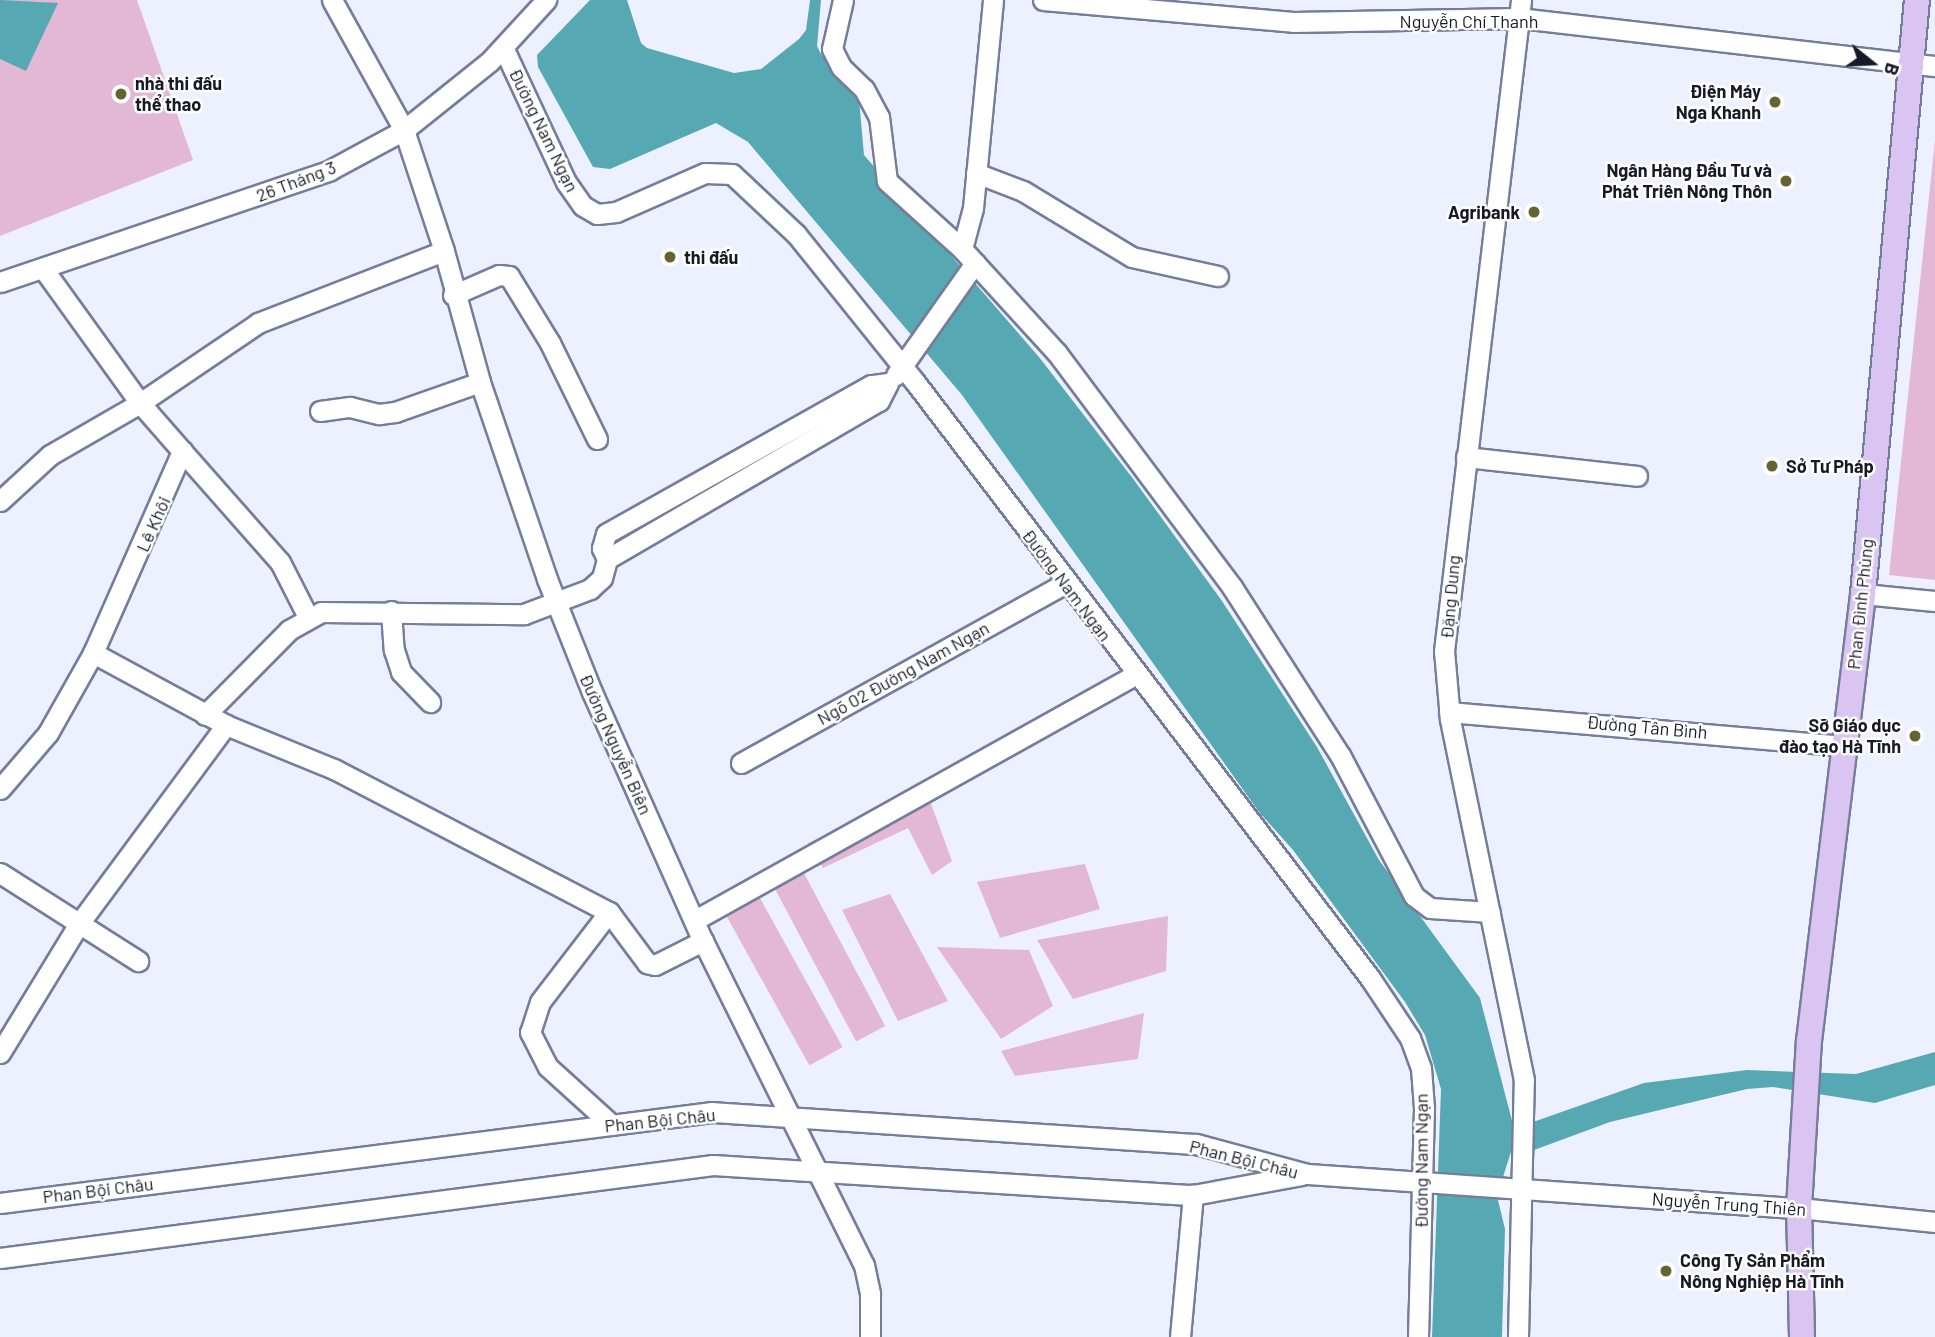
<!DOCTYPE html>
<html>
<head>
<meta charset="utf-8">
<style>
  body { margin:0 }
  #map { position:relative; width:1935px; height:1337px; overflow:hidden; background:#edf1ff; font-family:Barlow,sans-serif }
  div>[style] { position:absolute }
  .green>* { inset:0; background:#e3b8d4; transform-origin:0 0 }
  .water>* { inset:0; background:#56a9b3 }
  .roads { filter:drop-shadow(2px 0 #747d9b) drop-shadow(-2px 0 #747d9b) drop-shadow(0 2px #747d9b) drop-shadow(0 -2px #747d9b) }
  .minor>* { height:19px; margin:-9.5px; padding:0 9.5px; transform-origin:9.5px; border-radius:9.5px; background:#fff }
  .major>* { height:24px; margin:-12px; padding:0 12px; transform-origin:12px; border-radius:12px; background:#dac4f2 }
  .dots>* { width:19px; height:19px; translate:-50% -50%; box-sizing:border-box; border:4px solid #fff; border-radius:50% }
  span { translate:-50% -50%; white-space:nowrap; text-align:center; line-height:1.15; -webkit-text-stroke:5px #fff; paint-order:stroke }
  .street-label { font-size:18px; color:#171a26 }
  .poi-label { font-size:18px; color:#171a26; font-weight:700 }
  .left { translate:0 -50%; text-align:left }
  .right { translate:-100% -50%; text-align:right }
  .north { position:absolute; left:1837px; top:28px; width:70px; height:70px; -webkit-text-stroke:5px #fff; paint-order:stroke; rotate:108deg; font-size:19px; font-weight:700; line-height:28px; text-align:center; color:#171a26 }
  .north::after { content:''; display:block; margin:auto; width:24px; height:32px; background:#171a26; clip-path:polygon(50% 0,100% 100%,50% 72%,0 100%) }
</style>
</head>
<body>
<div id="map">
  <div class="green">
    <i style="clip-path:polygon(0 0,137px 0,193px 160px,0 236px)"></i>
    <i style="clip-path:polygon(1935px 140px,1935px 580px,1889px 575px)"></i>
    <i style="clip-path:polygon(926px 790px,952px 861px,932px 875px,908px 828px,823px 868px,808px 843px)"></i>
    <i style="left:797px;top:860px;width:188px;height:33px;rotate:62deg"></i>
    <i style="clip-path:polygon(1085px 864px,1100px 909px,1000px 938px,977px 882px)"></i>
    <i style="left:750px;top:880px;width:191px;height:38px;rotate:61deg"></i>
    <i style="clip-path:polygon(890px 894px,948px 1001px,898px 1021px,842px 910px)"></i>
    <i style="clip-path:polygon(1168px 916px,1166px 971px,1073px 999px,1037px 940px)"></i>
    <i style="clip-path:polygon(937px 947px,1029px 950px,1053px 1006px,1001px 1039px)"></i>
    <i style="clip-path:polygon(1144px 1013px,1138px 1059px,1015px 1076px,1001px 1051px)"></i>
  </div>
  <div class="water">
    <i style="clip-path:polygon(0 0,58px 3px,26px 71px,0 59px)"></i>
    <i style="clip-path:polygon(590px 0,627px 0,641px 43px,647px 48px,734px 73px,761px 69px,799px 39px,806px 30px,810px 0,821px 0,817px 46px,822px 56px,839px 67px,859px 99px,864px 155px,1039px 357px,1134px 480px,1222px 601px,1317px 747px,1379px 860px,1480px 998px,1516px 1136px,1497px 1196px,1505px 1229px,1502px 1337px,1432px 1337px,1441px 1089px,1425px 1035px,1405px 1002px,1293px 850px,1259px 812px,962px 395px,748px 142px,716px 123px,610px 169px,593px 167px,538px 67px,537px 55px)"></i>
    <i style="clip-path:polygon(1935px 1052px,1935px 1085px,1875px 1103px,1773px 1087px,1747px 1089px,1610px 1122px,1534px 1150px,1533px 1122px,1644px 1083px,1747px 1070px,1856px 1074px)"></i>
  </div>
  <div class="roads">
    <div class="minor">
      <i style="left:332px;top:0;width:149px;rotate:61deg"></i>
      <i style="left:404px;top:130px;width:127px;rotate:71.7deg"></i>
      <i style="left:444px;top:251px;width:136px;rotate:74.6deg"></i>
      <i style="left:480px;top:382px;width:208px;rotate:71.2deg"></i>
      <i style="left:547px;top:579px;width:122px;rotate:68.3deg"></i>
      <i style="left:592px;top:692px;width:273px;rotate:66deg"></i>
      <i style="left:703px;top:941px;width:362px;rotate:63.6deg"></i>
      <i style="left:864px;top:1265px;width:30px;rotate:78deg"></i>
      <i style="left:870px;top:1294px;width:43px;rotate:90deg"></i>
      <i style="left:843px;top:0;width:50px;rotate:102.7deg"></i>
      <i style="left:832px;top:49px;width:20px;rotate:63deg"></i>
      <i style="left:841px;top:67px;width:32px;rotate:44deg"></i>
      <i style="left:864px;top:89px;width:32px;rotate:62deg"></i>
      <i style="left:879px;top:117px;width:64px;rotate:82.9deg"></i>
      <i style="left:887px;top:181px;width:101px;rotate:42.2deg"></i>
      <i style="left:962px;top:249px;width:141px;rotate:47.6deg"></i>
      <i style="left:1057px;top:353px;width:292px;rotate:53.2deg"></i>
      <i style="left:1232px;top:587px;width:200px;rotate:57.3deg"></i>
      <i style="left:1340px;top:755px;width:159px;rotate:62.3deg"></i>
      <i style="left:1414px;top:896px;width:20px;rotate:37deg"></i>
      <i style="left:1430px;top:908px;width:60px;rotate:3.8deg"></i>
      <i style="left:1043px;top:0;width:251px;rotate:5deg"></i>
      <i style="left:1293px;top:22px;width:226px;rotate:-1deg"></i>
      <i style="left:1519px;top:18px;width:419px;rotate:6.6deg"></i>
      <i style="left:503px;top:47px;width:149px;rotate:65deg"></i>
      <i style="left:566px;top:182px;width:29px;rotate:55deg"></i>
      <i style="left:583px;top:206px;width:16px;rotate:30deg"></i>
      <i style="left:597px;top:214px;width:19px;rotate:-6deg"></i>
      <i style="left:616px;top:212px;width:97px;rotate:-23.7deg"></i>
      <i style="left:705px;top:173px;width:27px;rotate:2deg"></i>
      <i style="left:732px;top:174px;width:88px;rotate:43.2deg"></i>
      <i style="left:796px;top:234px;width:190px;rotate:51.2deg"></i>
      <i style="left:915px;top:382px;width:750px;rotate:52.64deg"></i>
      <i style="left:1370px;top:978px;width:72px;rotate:56.3deg"></i>
      <i style="left:1410px;top:1038px;width:32px;rotate:70deg"></i>
      <i style="left:1421px;top:1068px;width:40px;rotate:85.7deg"></i>
      <i style="left:1424px;top:1108px;width:229px;rotate:91.5deg"></i>
      <i style="left:976px;top:173px;width:50px;rotate:21deg"></i>
      <i style="left:1023px;top:191px;width:127px;rotate:31.2deg"></i>
      <i style="left:1132px;top:257px;width:88px;rotate:12.5deg"></i>
      <i style="left:962px;top:249px;width:42px;rotate:-75deg"></i>
      <i style="left:973px;top:208px;width:209px;rotate:-84.5deg"></i>
      <i style="left:0;top:282px;width:348px;rotate:-18.7deg"></i>
      <i style="left:330px;top:170px;width:84px;rotate:-28.4deg"></i>
      <i style="left:404px;top:130px;width:110px;rotate:-38.7deg"></i>
      <i style="left:490px;top:61px;width:83px;rotate:-47.4deg"></i>
      <i style="left:453px;top:295px;width:50px;rotate:-23.5deg"></i>
      <i style="left:499px;top:275px;width:10px;rotate:6deg"></i>
      <i style="left:509px;top:276px;width:79px;rotate:58.5deg"></i>
      <i style="left:550px;top:343px;width:107px;rotate:63.9deg"></i>
      <i style="left:896px;top:375px;width:137px;rotate:-54.8deg"></i>
      <i style="left:320px;top:411px;width:30px;rotate:-8deg"></i>
      <i style="left:350px;top:407px;width:30px;rotate:14deg"></i>
      <i style="left:379px;top:414px;width:16px;rotate:-7deg"></i>
      <i style="left:395px;top:412px;width:90px;rotate:-19.4deg"></i>
      <i style="left:182px;top:451px;width:148px;rotate:48.6deg"></i>
      <i style="left:280px;top:562px;width:62px;rotate:63deg"></i>
      <i style="left:1466px;top:457px;width:172px;rotate:6.3deg"></i>
      <i style="left:0;top:501px;width:68px;rotate:-42.6deg"></i>
      <i style="left:50px;top:455px;width:104px;rotate:-30deg"></i>
      <i style="left:140px;top:403px;width:143px;rotate:-34.1deg"></i>
      <i style="left:258px;top:323px;width:199px;rotate:-21.2deg"></i>
      <i style="left:1863px;top:594px;width:72px;rotate:5.6deg"></i>
      <i style="left:391px;top:611px;width:39px;rotate:86deg"></i>
      <i style="left:394px;top:650px;width:23px;rotate:72deg"></i>
      <i style="left:401px;top:672px;width:42px;rotate:46deg"></i>
      <i style="left:93px;top:653px;width:151px;rotate:28.4deg"></i>
      <i style="left:226px;top:725px;width:117px;rotate:22.2deg"></i>
      <i style="left:334px;top:769px;width:310px;rotate:27.5deg"></i>
      <i style="left:609px;top:912px;width:64px;rotate:53.3deg"></i>
      <i style="left:647px;top:963px;width:8px;rotate:14deg"></i>
      <i style="left:655px;top:965px;width:54px;rotate:-26.6deg"></i>
      <i style="left:1449px;top:712px;width:396px;rotate:4.9deg"></i>
      <i style="left:205px;top:715px;width:120px;rotate:-45.3deg"></i>
      <i style="left:289px;top:630px;width:37px;rotate:-29deg"></i>
      <i style="left:321px;top:612px;width:203px;rotate:0.6deg"></i>
      <i style="left:524px;top:614px;width:71px;rotate:-20.7deg"></i>
      <i style="left:590px;top:589px;width:16px;rotate:-43deg"></i>
      <i style="left:602px;top:578px;width:20px;rotate:-75deg"></i>
      <i style="left:607px;top:559px;width:315px;rotate:-30.2deg"></i>
      <i style="left:879px;top:401px;width:20px;rotate:-63deg"></i>
      <i style="left:888px;top:383px;width:17px;rotate:173deg"></i>
      <i style="left:871px;top:385px;width:304px;rotate:150.7deg"></i>
      <i style="left:606px;top:534px;width:15px;rotate:106deg"></i>
      <i style="left:602px;top:548px;width:12px;rotate:66deg"></i>
      <i style="left:741px;top:763px;width:372px;rotate:-29deg"></i>
      <i style="left:0;top:789px;width:74px;rotate:-49.4deg"></i>
      <i style="left:48px;top:733px;width:92px;rotate:-60.6deg"></i>
      <i style="left:93px;top:653px;width:221px;rotate:-66.2deg"></i>
      <i style="left:182px;top:451px;width:64px;rotate:-131.2deg"></i>
      <i style="left:140px;top:403px;width:164px;rotate:-125.8deg"></i>
      <i style="left:0;top:873px;width:164px;rotate:32.5deg"></i>
      <i style="left:609px;top:912px;width:113px;rotate:127.5deg"></i>
      <i style="left:540px;top:1002px;width:32px;rotate:108deg"></i>
      <i style="left:530px;top:1032px;width:39px;rotate:63deg"></i>
      <i style="left:548px;top:1067px;width:86px;rotate:42.2deg"></i>
      <i style="left:695px;top:920px;width:504px;rotate:-29.11deg"></i>
      <i style="left:0;top:1053px;width:150px;rotate:-58.6deg"></i>
      <i style="left:78px;top:925px;width:249px;rotate:-53.5deg"></i>
      <i style="left:0;top:1203px;width:718px;rotate:-7.28deg"></i>
      <i style="left:712px;top:1112px;width:485px;rotate:3.8deg"></i>
      <i style="left:1196px;top:1144px;width:115px;rotate:15.1deg"></i>
      <i style="left:1307px;top:1174px;width:493px;rotate:4deg"></i>
      <i style="left:1799px;top:1208px;width:137px;rotate:5.9deg"></i>
      <i style="left:0;top:1258px;width:719px;rotate:-7.43deg"></i>
      <i style="left:713px;top:1165px;width:481px;rotate:3.6deg"></i>
      <i style="left:1193px;top:1195px;width:111px;rotate:-10.4deg"></i>
      <i style="left:1180px;top:1337px;width:143px;rotate:-84.8deg"></i>
      <i style="left:1518px;top:1337px;width:257px;rotate:-88.7deg"></i>
      <i style="left:1524px;top:1080px;width:369px;rotate:-101.6deg"></i>
      <i style="left:1450px;top:719px;width:68px;rotate:-95deg"></i>
      <i style="left:1444px;top:651px;width:656px;rotate:-83.25deg"></i>
    </div>
    <div class="major">
      <i style="left:1802px;top:1337px;width:129px;rotate:-91.3deg"></i>
      <i style="left:1799px;top:1208px;width:167px;rotate:-86.6deg"></i>
      <i style="left:1809px;top:1041px;width:450px;rotate:-83.1deg"></i>
      <i style="left:1863px;top:594px;width:596px;rotate:-84.81deg"></i>
    </div>
  </div>
  <div class="dots">
    <i style="left:121px;top:94px;background:#65632f"></i>
    <i style="left:1775px;top:102px;background:#65632f"></i>
    <i style="left:1786px;top:181px;background:#65632f"></i>
    <i style="left:1534px;top:212px;background:#65632f"></i>
    <i style="left:670px;top:257px;background:#65632f"></i>
    <i style="left:1772px;top:466px;background:#65632f"></i>
    <i style="left:1915px;top:736px;background:#65632f"></i>
    <i style="left:1666px;top:1271px;background:#65632f"></i>
  </div>
  <div class="street-label">
    <span style="left:1469px;top:21px">Nguyễn Chí Thanh</span>
    <span style="left:544px;top:130px;rotate:64deg">Đường Nam Ngạn</span>
    <span style="left:296px;top:181px;rotate:-21deg">26 Tháng 3</span>
    <span style="left:153px;top:524px;rotate:-66deg">Lê Khôi</span>
    <span style="left:1067px;top:585px;rotate:53deg">Đường Nam Ngạn</span>
    <span style="left:1450px;top:597px;rotate:-85deg">Đặng Dung</span>
    <span style="left:1860px;top:604px;rotate:-84deg">Phan Đình Phùng</span>
    <span style="left:903px;top:673px;rotate:-29deg">Ngõ 02 Đường Nam Ngạn</span>
    <span style="left:1647px;top:727px;rotate:5deg">Đường Tân Bình</span>
    <span style="left:616px;top:744px;rotate:66deg">Đường Nguyễn Biên</span>
    <span style="left:660px;top:1120px;rotate:-6deg">Phan Bội Châu</span>
    <span style="left:1244px;top:1159px;rotate:14deg">Phan Bội Châu</span>
    <span style="left:1421px;top:1161px;rotate:-90deg">Đường Nam Ngạn</span>
    <span style="left:98px;top:1190px;rotate:-7deg">Phan Bội Châu</span>
    <span style="left:1729px;top:1204px;rotate:4deg">Nguyễn Trung Thiên</span>
  </div>
  <div class="poi-label">
    <span class="left" style="left:135px;top:94px">nhà thi đấu<br>thể thao</span>
    <span class="right" style="left:1761px;top:102px">Điện Máy<br>Nga Khanh</span>
    <span class="right" style="left:1772px;top:181px">Ngân Hàng Đầu Tư và<br>Phát Triên Nông Thôn</span>
    <span class="right" style="left:1520px;top:212px">Agribank</span>
    <span class="left" style="left:684px;top:257px">thi đấu</span>
    <span class="left" style="left:1786px;top:466px">Sở Tư Pháp</span>
    <span class="right" style="left:1901px;top:736px">Sỡ Giáo dục<br>đào tạo Hà Tĩnh</span>
    <span class="left" style="left:1680px;top:1271px">Công Ty Sản Phẩm<br>Nông Nghiệp Hà Tĩnh</span>
  </div>
  <div class="north">B</div>
</div>
</body>
</html>
